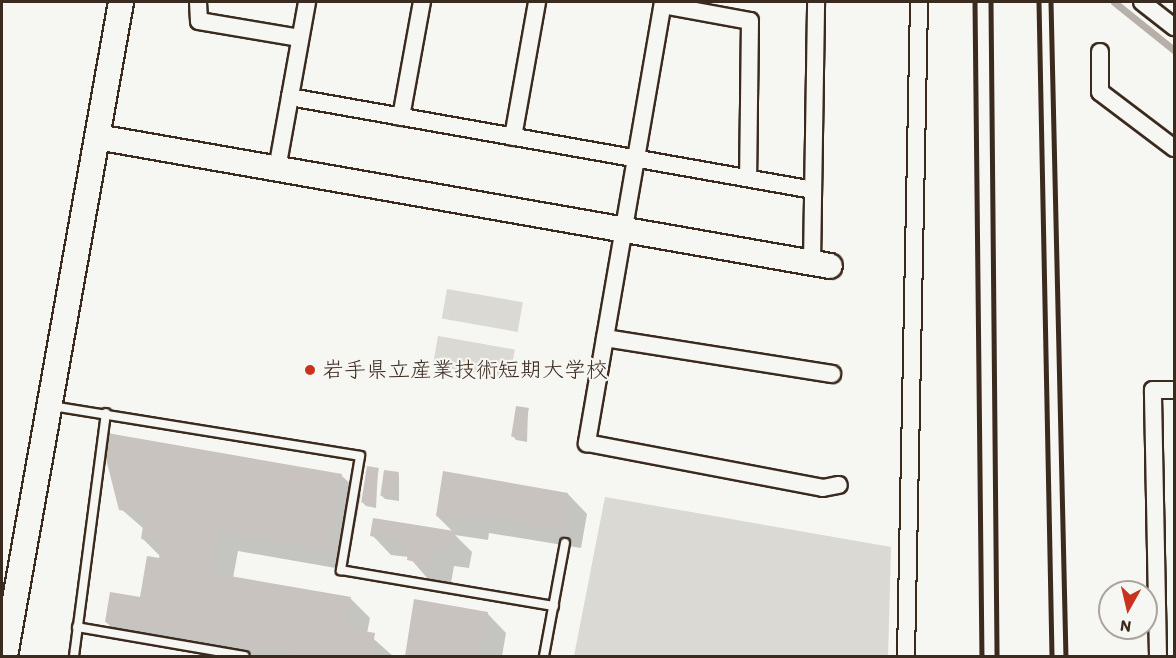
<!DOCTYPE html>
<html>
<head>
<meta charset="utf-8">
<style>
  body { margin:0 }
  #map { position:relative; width:1176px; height:658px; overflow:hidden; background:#f6f6f2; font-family:Itim,"Klee One",sans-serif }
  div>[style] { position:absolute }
  .green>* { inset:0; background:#dad9d3; transform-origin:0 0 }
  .shadow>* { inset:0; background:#0003 }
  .stream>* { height:7px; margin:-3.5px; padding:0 3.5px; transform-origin:3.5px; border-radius:3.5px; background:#b6b0a9 }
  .building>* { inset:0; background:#c8c3be; transform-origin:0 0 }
  .roads { filter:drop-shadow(2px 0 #3b2a1e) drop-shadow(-2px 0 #3b2a1e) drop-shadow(0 2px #3b2a1e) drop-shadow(0 -2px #3b2a1e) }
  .lane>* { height:8px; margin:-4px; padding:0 4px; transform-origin:4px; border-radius:4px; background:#f6f6f2 }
  .street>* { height:16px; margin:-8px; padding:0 8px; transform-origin:8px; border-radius:8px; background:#f6f6f2 }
  .secondary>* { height:24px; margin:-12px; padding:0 12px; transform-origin:12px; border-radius:12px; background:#f6f6f2 }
  .rail>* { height:4.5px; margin:-2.25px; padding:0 2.25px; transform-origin:2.25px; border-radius:2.25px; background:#3b2a1e }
  .dots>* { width:16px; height:16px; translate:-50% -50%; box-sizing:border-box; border:3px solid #f6f6f2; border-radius:50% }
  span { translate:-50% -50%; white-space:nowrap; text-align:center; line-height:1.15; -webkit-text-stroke:4.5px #f6f6f2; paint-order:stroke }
  .poi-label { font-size:22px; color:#3b2a1e }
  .left { translate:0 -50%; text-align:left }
  .frame { position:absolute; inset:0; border:3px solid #3b2a1e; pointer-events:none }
  .north { position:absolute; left:1098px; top:580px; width:60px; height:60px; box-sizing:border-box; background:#f6f6f2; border:2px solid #aba49d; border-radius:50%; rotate:188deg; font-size:16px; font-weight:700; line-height:24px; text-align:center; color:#3b2a1e }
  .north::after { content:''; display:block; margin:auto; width:21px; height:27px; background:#c8321e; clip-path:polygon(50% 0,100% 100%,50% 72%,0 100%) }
</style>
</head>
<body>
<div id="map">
  <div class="green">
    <i style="left:447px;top:289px;width:77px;height:30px;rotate:10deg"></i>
    <i style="left:438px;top:336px;width:78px;height:30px;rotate:10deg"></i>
    <i style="clip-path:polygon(605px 497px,891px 547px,888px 656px,574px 656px)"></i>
  </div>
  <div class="shadow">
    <i style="clip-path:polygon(528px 410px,527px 442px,516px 440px,513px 436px)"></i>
    <i style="clip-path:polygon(378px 469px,376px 508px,366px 506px,363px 503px)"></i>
    <i style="clip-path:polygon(399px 474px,399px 501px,385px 499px,382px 496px)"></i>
    <i style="clip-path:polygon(341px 475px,361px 494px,347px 570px,238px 551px,233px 578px,350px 598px,370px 618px,367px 633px,393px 656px,216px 656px,126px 641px,106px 622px,141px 599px,161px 557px,142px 538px,144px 529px,121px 509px)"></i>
    <i style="clip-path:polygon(568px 494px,587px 514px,581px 548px,489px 533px,488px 540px,455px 535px,472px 552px,469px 568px,454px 566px,451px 583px,428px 579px,409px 557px,391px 555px,372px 535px,374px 520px,454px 533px,437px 516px)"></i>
    <i style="clip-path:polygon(416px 601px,487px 613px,506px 633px,502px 656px,406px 656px)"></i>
  </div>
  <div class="stream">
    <i style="left:1114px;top:2px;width:77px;rotate:38.7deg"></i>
  </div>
  <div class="building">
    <i style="left:516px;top:406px;width:13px;height:31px;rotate:9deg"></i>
    <i style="clip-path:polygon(107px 433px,342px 474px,328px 551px,219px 532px,212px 573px,351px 597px,346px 628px,375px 633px,371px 656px,303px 656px,105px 622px,110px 592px,140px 597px,147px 556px,159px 558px,162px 542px,141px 539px,145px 514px,119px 510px,105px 455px)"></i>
    <i style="left:367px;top:466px;width:12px;height:37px;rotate:9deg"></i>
    <i style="left:384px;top:470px;width:15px;height:26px;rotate:8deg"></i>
    <i style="clip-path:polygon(443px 471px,568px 493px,562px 530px,470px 514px,469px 522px,436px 516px)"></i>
    <i style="clip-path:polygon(373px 518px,454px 531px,450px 550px,435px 548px,432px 565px,407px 560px,409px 542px,370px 536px)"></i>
    <i style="clip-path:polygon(414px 599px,488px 612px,480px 656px,405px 656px)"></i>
  </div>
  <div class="roads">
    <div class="lane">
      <i style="left:52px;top:406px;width:312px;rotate:9.2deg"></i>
      <i style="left:360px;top:456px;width:116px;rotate:99.5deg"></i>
      <i style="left:341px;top:570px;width:216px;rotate:9.6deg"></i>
      <i style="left:77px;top:627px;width:170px;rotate:9.8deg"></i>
      <i style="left:74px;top:656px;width:245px;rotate:-82.5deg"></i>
      <i style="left:544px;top:656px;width:115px;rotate:-79.5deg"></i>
    </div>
    <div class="street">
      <i style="left:198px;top:2px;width:19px;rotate:87deg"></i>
      <i style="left:199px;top:21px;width:102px;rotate:9.6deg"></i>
      <i style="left:663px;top:2px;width:448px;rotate:99.8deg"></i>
      <i style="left:587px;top:443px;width:240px;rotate:10.8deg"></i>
      <i style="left:823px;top:488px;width:16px;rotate:-11deg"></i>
      <i style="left:1142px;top:2px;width:41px;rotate:38deg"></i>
      <i style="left:663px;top:5px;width:88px;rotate:10.4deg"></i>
      <i style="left:750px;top:21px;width:157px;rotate:90.7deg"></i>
      <i style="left:1100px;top:52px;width:40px;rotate:90deg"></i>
      <i style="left:1100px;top:92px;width:93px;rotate:37.1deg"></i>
      <i style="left:290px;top:97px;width:531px;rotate:10.08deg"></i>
      <i style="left:401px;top:117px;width:117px;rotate:-79.7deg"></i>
      <i style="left:513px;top:137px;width:137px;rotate:-79.9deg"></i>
      <i style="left:277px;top:169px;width:170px;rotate:-79.8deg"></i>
      <i style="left:812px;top:263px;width:261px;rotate:-89.1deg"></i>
      <i style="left:605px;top:338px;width:230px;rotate:9deg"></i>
      <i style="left:906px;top:656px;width:654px;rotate:-88.86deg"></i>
      <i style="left:1158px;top:656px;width:266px;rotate:-91.1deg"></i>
      <i style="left:1153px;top:390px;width:21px"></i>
    </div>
    <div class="secondary">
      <i style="left:97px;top:137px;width:744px;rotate:9.98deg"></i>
      <i style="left:5px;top:656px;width:664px;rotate:-79.94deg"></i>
    </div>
  </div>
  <div class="rail">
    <i style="left:975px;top:2px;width:654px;rotate:89.39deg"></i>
    <i style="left:991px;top:2px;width:654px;rotate:89.47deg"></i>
    <i style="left:1039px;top:2px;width:654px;rotate:88.86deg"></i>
    <i style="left:1051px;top:2px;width:654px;rotate:88.69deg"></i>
  </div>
  <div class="dots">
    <i style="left:310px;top:370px;background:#c8321e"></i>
  </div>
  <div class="poi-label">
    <span class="left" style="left:322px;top:370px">岩手県立産業技術短期大学校</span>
  </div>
  <div class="frame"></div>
  <div class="north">N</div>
</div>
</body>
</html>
